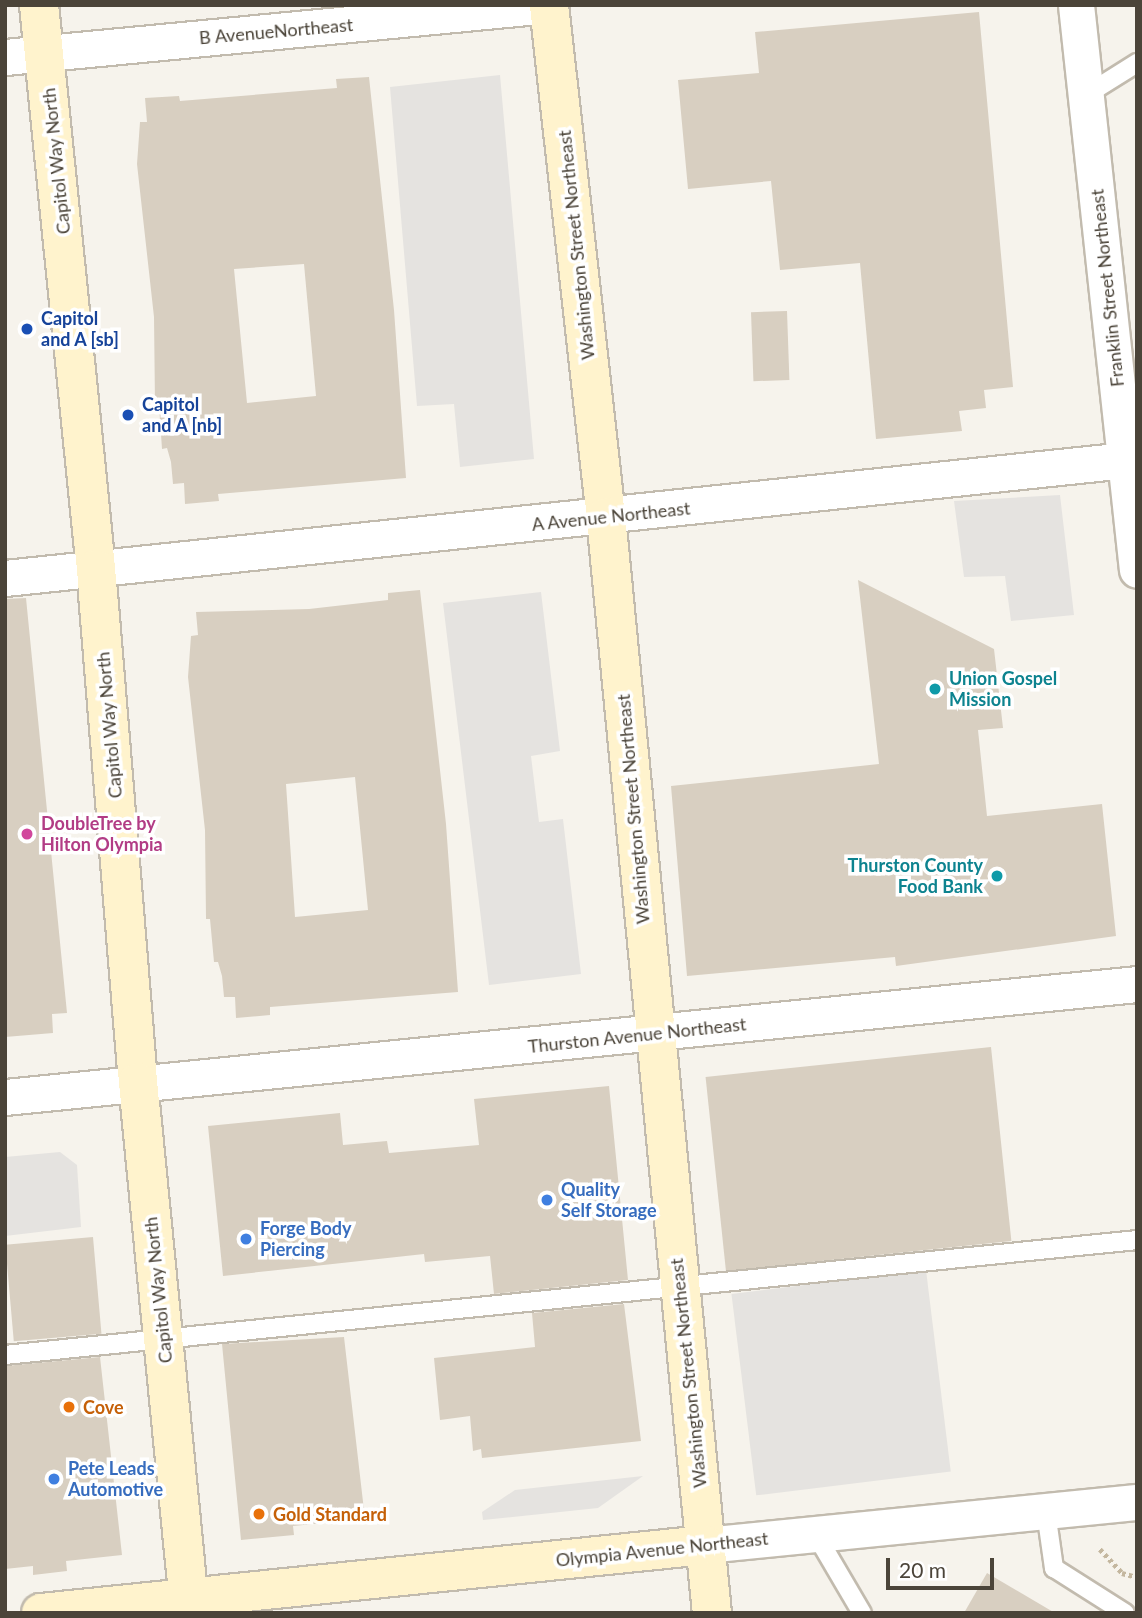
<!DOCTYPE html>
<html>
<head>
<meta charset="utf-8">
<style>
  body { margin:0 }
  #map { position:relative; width:1142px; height:1618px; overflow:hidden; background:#f6f3ec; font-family:Lato,sans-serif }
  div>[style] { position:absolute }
  .parking>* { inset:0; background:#e5e3e0; transform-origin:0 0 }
  .building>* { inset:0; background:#d8cfc1; transform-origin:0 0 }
  .path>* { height:4.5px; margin-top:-2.25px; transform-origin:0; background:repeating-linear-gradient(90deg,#c4b79f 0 3.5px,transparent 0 7px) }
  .roads { filter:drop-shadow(2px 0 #c2bbae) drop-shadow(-2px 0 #c2bbae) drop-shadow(0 2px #c2bbae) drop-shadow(0 -2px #c2bbae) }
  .lane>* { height:18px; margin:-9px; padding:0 9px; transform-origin:9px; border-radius:9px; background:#fff }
  .street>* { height:35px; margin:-17.5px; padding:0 17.5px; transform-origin:17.5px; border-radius:17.5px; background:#fff }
  .secondary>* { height:38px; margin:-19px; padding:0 19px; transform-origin:19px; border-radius:19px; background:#fff3cd }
  .dots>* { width:19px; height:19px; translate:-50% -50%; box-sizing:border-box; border:4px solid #fff; border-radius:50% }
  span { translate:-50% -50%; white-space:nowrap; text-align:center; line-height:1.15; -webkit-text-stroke:7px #fff; paint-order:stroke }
  .street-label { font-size:18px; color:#4b4439 }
  .transit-label { font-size:18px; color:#164399; font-weight:700 }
  .left { translate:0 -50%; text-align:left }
  .culture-label { font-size:18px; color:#0d838f; font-weight:700 }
  .right { translate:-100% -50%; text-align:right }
  .hotel-label { font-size:18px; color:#b23c85; font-weight:700 }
  .shop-label { font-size:18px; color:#366cbe; font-weight:700 }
  .food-label { font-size:18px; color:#c56008; font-weight:700 }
  .frame { position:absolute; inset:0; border:7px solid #4b4439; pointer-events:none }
  .scale { position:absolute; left:886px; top:1558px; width:108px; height:32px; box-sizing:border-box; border:4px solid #4b4439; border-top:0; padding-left:9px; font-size:21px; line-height:24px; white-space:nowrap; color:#4b4439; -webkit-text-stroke:5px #fff; paint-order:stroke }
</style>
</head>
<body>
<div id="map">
  <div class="parking">
    <i style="clip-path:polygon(500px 75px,534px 459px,460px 467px,454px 404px,417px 406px,390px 87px)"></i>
    <i style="clip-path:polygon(1060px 495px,1074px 615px,1011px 621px,1005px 576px,964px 577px,954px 501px)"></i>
    <i style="clip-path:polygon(541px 592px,560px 751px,531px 756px,539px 822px,563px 819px,581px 974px,489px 985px,443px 603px)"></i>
    <i style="clip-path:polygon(60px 1152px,77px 1165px,81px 1227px,5px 1236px,5px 1157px)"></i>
    <i style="left:926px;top:1270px;width:203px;height:196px;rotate:83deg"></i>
    <i style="clip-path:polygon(643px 1476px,598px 1508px,483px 1520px,482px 1512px,515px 1490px)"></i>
  </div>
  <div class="building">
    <i style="clip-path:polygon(979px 12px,1013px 387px,984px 390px,986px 408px,959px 411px,962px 431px,876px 439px,860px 263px,780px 270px,771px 181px,688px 189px,678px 80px,759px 73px,755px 32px)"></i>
    <i style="clip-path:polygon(evenodd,369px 77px,394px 310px,406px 478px,218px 494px,219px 501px,185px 504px,184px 483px,173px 484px,171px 462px,167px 448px,162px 449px,159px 405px,155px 405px,154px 317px,137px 164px,140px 122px,147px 122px,145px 98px,179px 96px,180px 101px,337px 88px,336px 79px,369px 77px,304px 264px,316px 396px,247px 403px,234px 269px,304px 264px)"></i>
    <i style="left:787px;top:311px;width:69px;height:36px;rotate:88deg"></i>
    <i style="clip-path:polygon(858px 580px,994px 649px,1003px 728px,978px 730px,987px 816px,1102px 804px,1116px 936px,896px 966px,895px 957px,687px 976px,671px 786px,879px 764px)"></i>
    <i style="clip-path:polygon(evenodd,420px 590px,446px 824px,458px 992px,270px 1007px,270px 1015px,236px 1018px,235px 997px,224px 997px,222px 976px,218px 962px,214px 962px,210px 919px,206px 919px,205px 830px,188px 677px,191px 636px,198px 635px,196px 612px,309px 609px,388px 600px,388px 593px,420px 590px,355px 777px,368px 910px,295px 917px,286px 784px,355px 777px)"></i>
    <i style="clip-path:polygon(26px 598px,67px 1013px,52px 1014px,53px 1033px,5px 1037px,5px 599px)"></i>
    <i style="left:991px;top:1047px;width:195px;height:287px;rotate:84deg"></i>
    <i style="clip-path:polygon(609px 1086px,628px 1280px,494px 1294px,490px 1256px,425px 1262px,424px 1254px,223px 1276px,208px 1126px,340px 1113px,343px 1145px,387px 1141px,389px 1153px,479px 1145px,474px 1099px)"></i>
    <i style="left:93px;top:1237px;width:97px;height:88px;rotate:85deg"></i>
    <i style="clip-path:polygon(624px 1304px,641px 1441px,482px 1458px,481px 1449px,473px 1451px,470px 1416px,440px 1420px,434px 1358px,535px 1347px,532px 1313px)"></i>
    <i style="clip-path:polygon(344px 1337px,365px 1519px,293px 1526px,294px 1535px,241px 1540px,222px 1344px)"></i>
    <i style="clip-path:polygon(100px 1357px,122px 1555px,66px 1561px,67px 1571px,33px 1575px,33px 1566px,5px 1569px,5px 1366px)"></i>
    <i style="clip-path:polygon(987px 1573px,1055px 1613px,964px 1613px)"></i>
  </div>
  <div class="path">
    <i style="left:1100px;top:1549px;width:33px;rotate:47deg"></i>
    <i style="left:1122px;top:1573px;width:16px;rotate:15deg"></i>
  </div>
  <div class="roads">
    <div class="lane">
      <i style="left:1086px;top:95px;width:60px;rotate:-32.1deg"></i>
      <i style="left:5px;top:1355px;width:1138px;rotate:-5.8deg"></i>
      <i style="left:1046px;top:1512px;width:57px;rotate:81.9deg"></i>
      <i style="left:1054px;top:1568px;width:84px;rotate:32.4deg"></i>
      <i style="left:815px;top:1533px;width:93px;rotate:59.6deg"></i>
    </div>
    <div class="street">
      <i style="left:1076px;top:5px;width:568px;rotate:83.84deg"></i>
      <i style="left:5px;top:57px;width:545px;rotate:-5.47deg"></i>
      <i style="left:5px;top:578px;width:1126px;rotate:-6.01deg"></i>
      <i style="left:5px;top:1097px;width:1138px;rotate:-5.7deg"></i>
      <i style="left:705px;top:1545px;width:434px;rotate:-5.7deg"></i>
    </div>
    <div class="secondary">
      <i style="left:39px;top:5px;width:567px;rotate:84.23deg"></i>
      <i style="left:96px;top:569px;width:515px;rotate:85.32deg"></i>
      <i style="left:138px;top:1082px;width:534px;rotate:84.41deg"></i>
      <i style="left:549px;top:5px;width:515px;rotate:83.65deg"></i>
      <i style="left:606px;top:517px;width:1101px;rotate:84.48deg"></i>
      <i style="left:41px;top:1613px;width:667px;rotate:-5.85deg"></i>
    </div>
  </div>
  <div class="dots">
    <i style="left:27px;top:329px;background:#1a4fb4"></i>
    <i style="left:128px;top:415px;background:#1a4fb4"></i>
    <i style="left:935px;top:689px;background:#0f9aa8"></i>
    <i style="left:27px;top:834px;background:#d1479c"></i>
    <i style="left:997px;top:876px;background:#0f9aa8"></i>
    <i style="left:547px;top:1200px;background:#3f7fe0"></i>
    <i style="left:246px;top:1239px;background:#3f7fe0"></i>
    <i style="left:69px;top:1407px;background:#e8710a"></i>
    <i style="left:54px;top:1479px;background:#3f7fe0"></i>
    <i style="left:259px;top:1514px;background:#e8710a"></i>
  </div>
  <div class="street-label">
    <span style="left:276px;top:31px;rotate:-5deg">B AvenueNortheast</span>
    <span style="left:56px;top:161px;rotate:-96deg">Capitol Way North</span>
    <span style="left:576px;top:245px;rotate:-96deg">Washington Street Northeast</span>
    <span style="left:1107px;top:288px;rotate:-96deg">Franklin Street Northeast</span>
    <span style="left:611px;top:516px;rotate:-6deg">A Avenue Northeast</span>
    <span style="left:109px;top:725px;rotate:-95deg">Capitol Way North</span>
    <span style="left:633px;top:809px;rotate:-95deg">Washington Street Northeast</span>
    <span style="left:637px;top:1035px;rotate:-6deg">Thurston Avenue Northeast</span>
    <span style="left:158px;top:1290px;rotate:-96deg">Capitol Way North</span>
    <span style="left:688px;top:1373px;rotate:-96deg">Washington Street Northeast</span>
    <span style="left:662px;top:1549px;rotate:-6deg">Olympia Avenue Northeast</span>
  </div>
  <div class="transit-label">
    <span class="left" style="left:41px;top:329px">Capitol<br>and A [sb]</span>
    <span class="left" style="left:142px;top:415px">Capitol<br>and A [nb]</span>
  </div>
  <div class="culture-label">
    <span class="left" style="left:949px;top:689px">Union Gospel<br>Mission</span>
    <span class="right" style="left:983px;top:876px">Thurston County<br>Food Bank</span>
  </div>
  <div class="hotel-label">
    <span class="left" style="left:41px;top:834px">DoubleTree by<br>Hilton Olympia</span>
  </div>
  <div class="shop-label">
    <span class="left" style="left:561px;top:1200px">Quality<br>Self Storage</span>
    <span class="left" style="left:260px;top:1239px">Forge Body<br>Piercing</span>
    <span class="left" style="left:68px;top:1479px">Pete Leads<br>Automotive</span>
  </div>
  <div class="food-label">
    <span class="left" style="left:83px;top:1407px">Cove</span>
    <span class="left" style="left:273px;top:1514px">Gold Standard</span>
  </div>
  <div class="frame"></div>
  <div class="scale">20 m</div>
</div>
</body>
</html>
